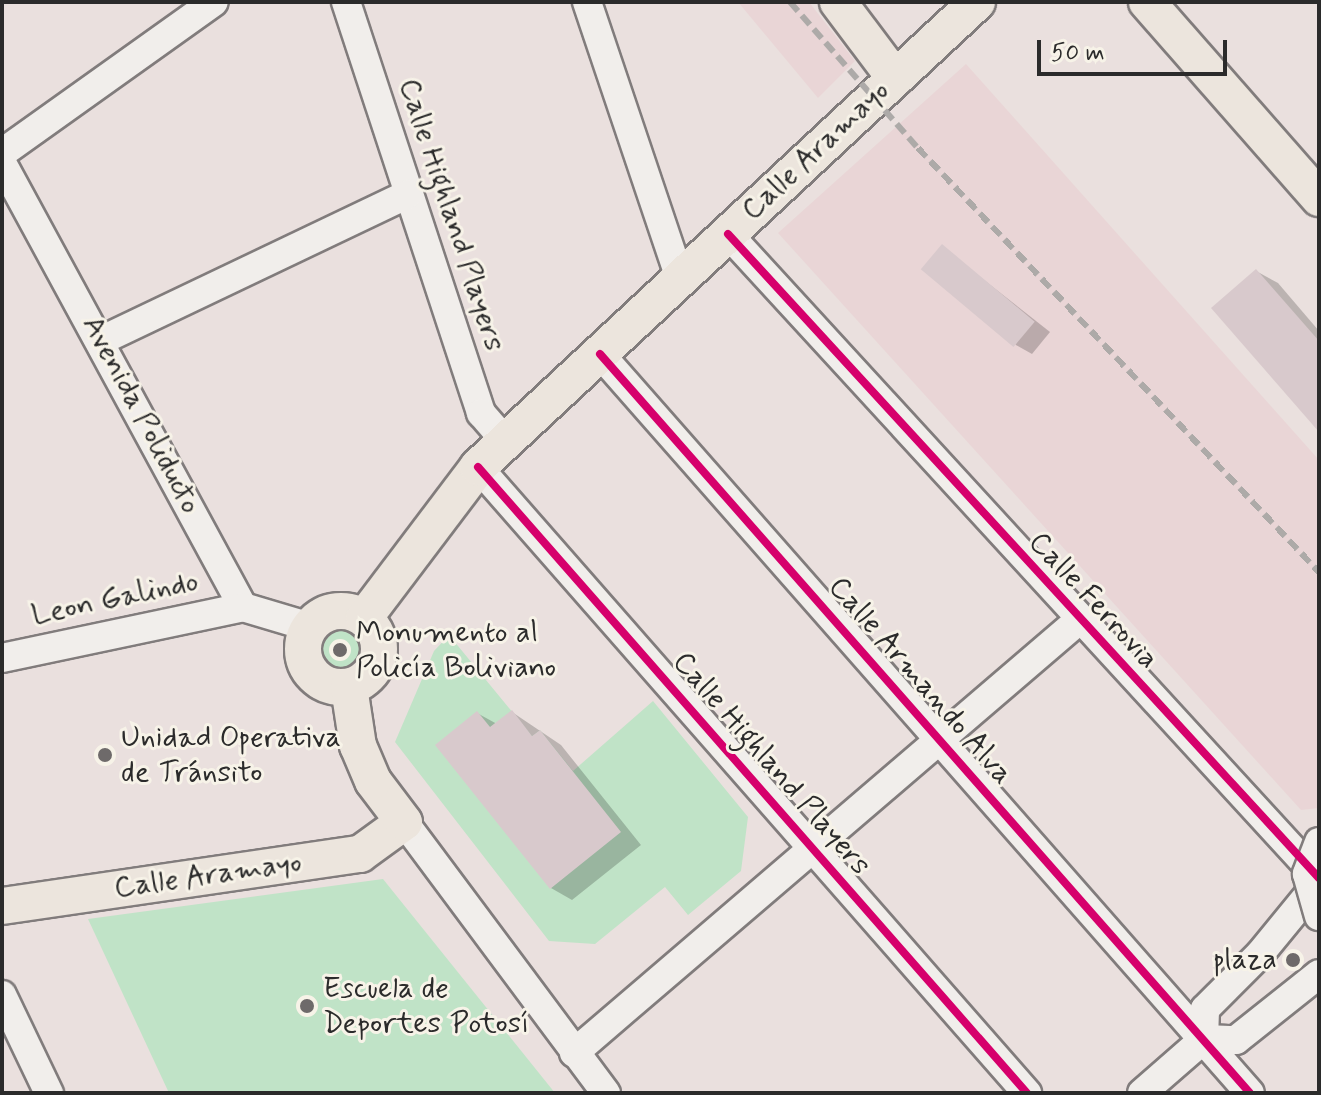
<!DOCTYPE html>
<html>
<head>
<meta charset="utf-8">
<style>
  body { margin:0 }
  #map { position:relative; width:1321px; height:1095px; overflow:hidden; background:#eae0de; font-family:Mynerve,sans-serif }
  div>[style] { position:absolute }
  .built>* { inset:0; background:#e9d5d6 }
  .green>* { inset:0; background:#c0e3c7 }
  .round { border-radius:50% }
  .shadow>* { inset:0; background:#0003 }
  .building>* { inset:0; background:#d8c9cc; transform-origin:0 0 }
  .roads { filter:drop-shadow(2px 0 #817c7c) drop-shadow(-2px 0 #817c7c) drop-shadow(0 2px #817c7c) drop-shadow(0 -2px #817c7c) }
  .minor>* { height:28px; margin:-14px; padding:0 14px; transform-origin:14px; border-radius:14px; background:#f1eeeb }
  .major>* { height:36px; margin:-18px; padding:0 18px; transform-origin:18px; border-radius:18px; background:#ece5dd }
  .major>.ring { margin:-18px; padding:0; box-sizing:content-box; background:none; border:36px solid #ece5dd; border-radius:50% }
  .rail>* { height:6px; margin-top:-3px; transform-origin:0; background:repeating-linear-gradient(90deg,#adaaa8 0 12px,transparent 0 18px) }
  .bridges { filter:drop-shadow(2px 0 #817c7c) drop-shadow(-2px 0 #817c7c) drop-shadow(0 2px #817c7c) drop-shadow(0 -2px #817c7c) }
  .minor-bridge>* { height:28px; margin:-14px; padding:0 14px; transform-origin:14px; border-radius:14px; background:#f1eeeb }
  .cycleway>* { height:8px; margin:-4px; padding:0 4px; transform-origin:4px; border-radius:4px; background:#d6006c }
  .dots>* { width:22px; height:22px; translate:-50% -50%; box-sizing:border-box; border:4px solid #f7f3e8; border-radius:50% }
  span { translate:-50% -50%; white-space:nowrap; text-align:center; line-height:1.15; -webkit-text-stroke:6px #f7f3e8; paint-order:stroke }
  .street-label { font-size:30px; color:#2b2b2b }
  .poi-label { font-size:30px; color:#2b2b2b }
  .left { translate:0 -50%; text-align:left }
  .right { translate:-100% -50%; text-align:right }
  .frame { position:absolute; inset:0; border:4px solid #2b2b2b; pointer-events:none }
  .scale { position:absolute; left:1037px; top:40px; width:190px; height:36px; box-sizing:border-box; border:4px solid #2b2b2b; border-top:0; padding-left:10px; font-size:24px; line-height:28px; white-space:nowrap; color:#2b2b2b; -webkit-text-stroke:6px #f7f3e8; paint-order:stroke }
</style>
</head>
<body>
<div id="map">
  <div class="built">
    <i style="clip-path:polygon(738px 2px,809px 2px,855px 61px,818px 98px)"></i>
    <i style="clip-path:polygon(966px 64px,1319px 460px,1319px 808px,1301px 810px,778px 233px)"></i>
  </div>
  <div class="green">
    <i class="round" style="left:318px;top:628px;width:46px;height:46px"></i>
    <i style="clip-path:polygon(449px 635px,532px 736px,540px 730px,573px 771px,653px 701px,748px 817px,741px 871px,688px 915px,665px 887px,595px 944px,549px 941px,395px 742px,434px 651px)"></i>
    <i style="clip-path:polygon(383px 879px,555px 1093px,169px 1093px,88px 919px)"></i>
  </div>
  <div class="shadow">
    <i style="clip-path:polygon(942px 247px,1050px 332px,1032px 354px,1016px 345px)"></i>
    <i style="clip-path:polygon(1256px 271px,1278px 283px,1319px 331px,1319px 429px)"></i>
    <i style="clip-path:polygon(512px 712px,561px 745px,641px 845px,572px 900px,551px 888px,477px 713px,497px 724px)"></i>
  </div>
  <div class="building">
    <i style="left:942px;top:244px;width:121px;height:33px;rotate:40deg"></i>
    <i style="clip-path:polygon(1256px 269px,1319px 341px,1319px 432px,1211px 308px)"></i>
    <i style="clip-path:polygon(512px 710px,532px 736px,540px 730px,621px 832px,550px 889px,435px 745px,477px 711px,490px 727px)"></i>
  </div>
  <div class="roads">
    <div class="minor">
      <i style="left:346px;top:2px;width:433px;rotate:71.8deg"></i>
      <i style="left:481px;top:413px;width:38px;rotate:49deg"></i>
      <i style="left:587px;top:2px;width:292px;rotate:71.4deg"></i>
      <i style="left:2px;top:153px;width:260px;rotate:-35.5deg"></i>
      <i style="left:2px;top:163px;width:505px;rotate:61.51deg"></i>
      <i style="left:243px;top:607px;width:70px;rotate:16.6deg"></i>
      <i style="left:728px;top:234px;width:874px;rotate:47.46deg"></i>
      <i style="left:102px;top:340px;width:339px;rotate:-25.5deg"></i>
      <i style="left:600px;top:354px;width:984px;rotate:48.67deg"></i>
      <i style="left:478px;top:467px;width:833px;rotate:48.75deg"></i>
      <i style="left:2px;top:658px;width:246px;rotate:-11.9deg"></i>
      <i style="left:404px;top:822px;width:338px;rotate:53.3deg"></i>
      <i style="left:2px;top:995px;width:109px;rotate:64.4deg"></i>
      <i style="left:1204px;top:1039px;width:30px;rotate:-88deg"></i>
      <i style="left:1205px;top:1009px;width:78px;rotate:-45deg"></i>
      <i style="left:1260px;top:954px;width:93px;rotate:-50.7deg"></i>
      <i style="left:574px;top:1053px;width:664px;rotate:-40.6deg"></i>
      <i style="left:1142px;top:1093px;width:82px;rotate:-41.1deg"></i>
      <i style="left:1204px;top:1039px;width:32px;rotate:2deg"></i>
      <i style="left:1236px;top:1040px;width:106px;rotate:-38.5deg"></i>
    </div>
    <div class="major">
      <i style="left:838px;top:2px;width:95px;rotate:53.1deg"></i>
      <i style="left:1147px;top:2px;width:261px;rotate:48.7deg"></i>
      <i class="ring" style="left:303px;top:611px;width:40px;height:40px"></i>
      <i style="left:364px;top:618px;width:189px;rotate:-52.9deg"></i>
      <i style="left:478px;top:467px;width:682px;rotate:-42.98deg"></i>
      <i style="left:2px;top:906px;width:362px;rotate:-8.3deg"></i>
      <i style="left:360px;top:854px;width:54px;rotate:-36deg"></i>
      <i style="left:404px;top:822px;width:51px;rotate:-127.1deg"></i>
      <i style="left:373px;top:781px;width:38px;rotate:-113deg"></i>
      <i style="left:358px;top:746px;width:60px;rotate:-98.7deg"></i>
    </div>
  </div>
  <div class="rail">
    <i style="left:790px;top:2px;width:194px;rotate:48.8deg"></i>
    <i style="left:918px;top:148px;width:584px;rotate:46.6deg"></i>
  </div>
  <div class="bridges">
    <div class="minor-bridge">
      <i style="left:1319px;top:842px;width:34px;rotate:111deg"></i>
      <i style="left:1307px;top:874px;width:44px;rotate:74.1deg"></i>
    </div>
  </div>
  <div class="cycleway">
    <i style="left:728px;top:234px;width:874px;rotate:47.46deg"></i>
    <i style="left:600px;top:354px;width:984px;rotate:48.67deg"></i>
    <i style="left:478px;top:467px;width:833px;rotate:48.75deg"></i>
  </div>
  <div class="dots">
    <i style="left:340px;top:650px;background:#6e6a6a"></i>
    <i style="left:105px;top:755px;background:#6e6a6a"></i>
    <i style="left:1293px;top:960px;background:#6e6a6a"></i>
    <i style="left:307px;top:1006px;background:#6e6a6a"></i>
  </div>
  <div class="street-label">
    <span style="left:816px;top:151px;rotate:-43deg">Calle Aramayo</span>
    <span style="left:451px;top:215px;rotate:72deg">Calle Highland Players</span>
    <span style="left:141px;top:415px;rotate:62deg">Avenida Poliducto</span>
    <span style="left:115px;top:599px;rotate:-12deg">Leon Galindo</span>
    <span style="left:1093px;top:601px;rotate:47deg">Calle Ferrovia</span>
    <span style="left:920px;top:681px;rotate:49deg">Calle Armando Alva</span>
    <span style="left:771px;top:764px;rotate:49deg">Calle Highland Players</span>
    <span style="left:208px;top:876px;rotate:-8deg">Calle Aramayo</span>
  </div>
  <div class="poi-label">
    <span class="left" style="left:356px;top:650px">Monumento al<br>Policía Boliviano</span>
    <span class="left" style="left:121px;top:755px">Unidad Operativa<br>de Tránsito</span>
    <span class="right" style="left:1277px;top:960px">plaza</span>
    <span class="left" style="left:323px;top:1006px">Escuela de<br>Deportes Potosí</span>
  </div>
  <div class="frame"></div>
  <div class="scale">50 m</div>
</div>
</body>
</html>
